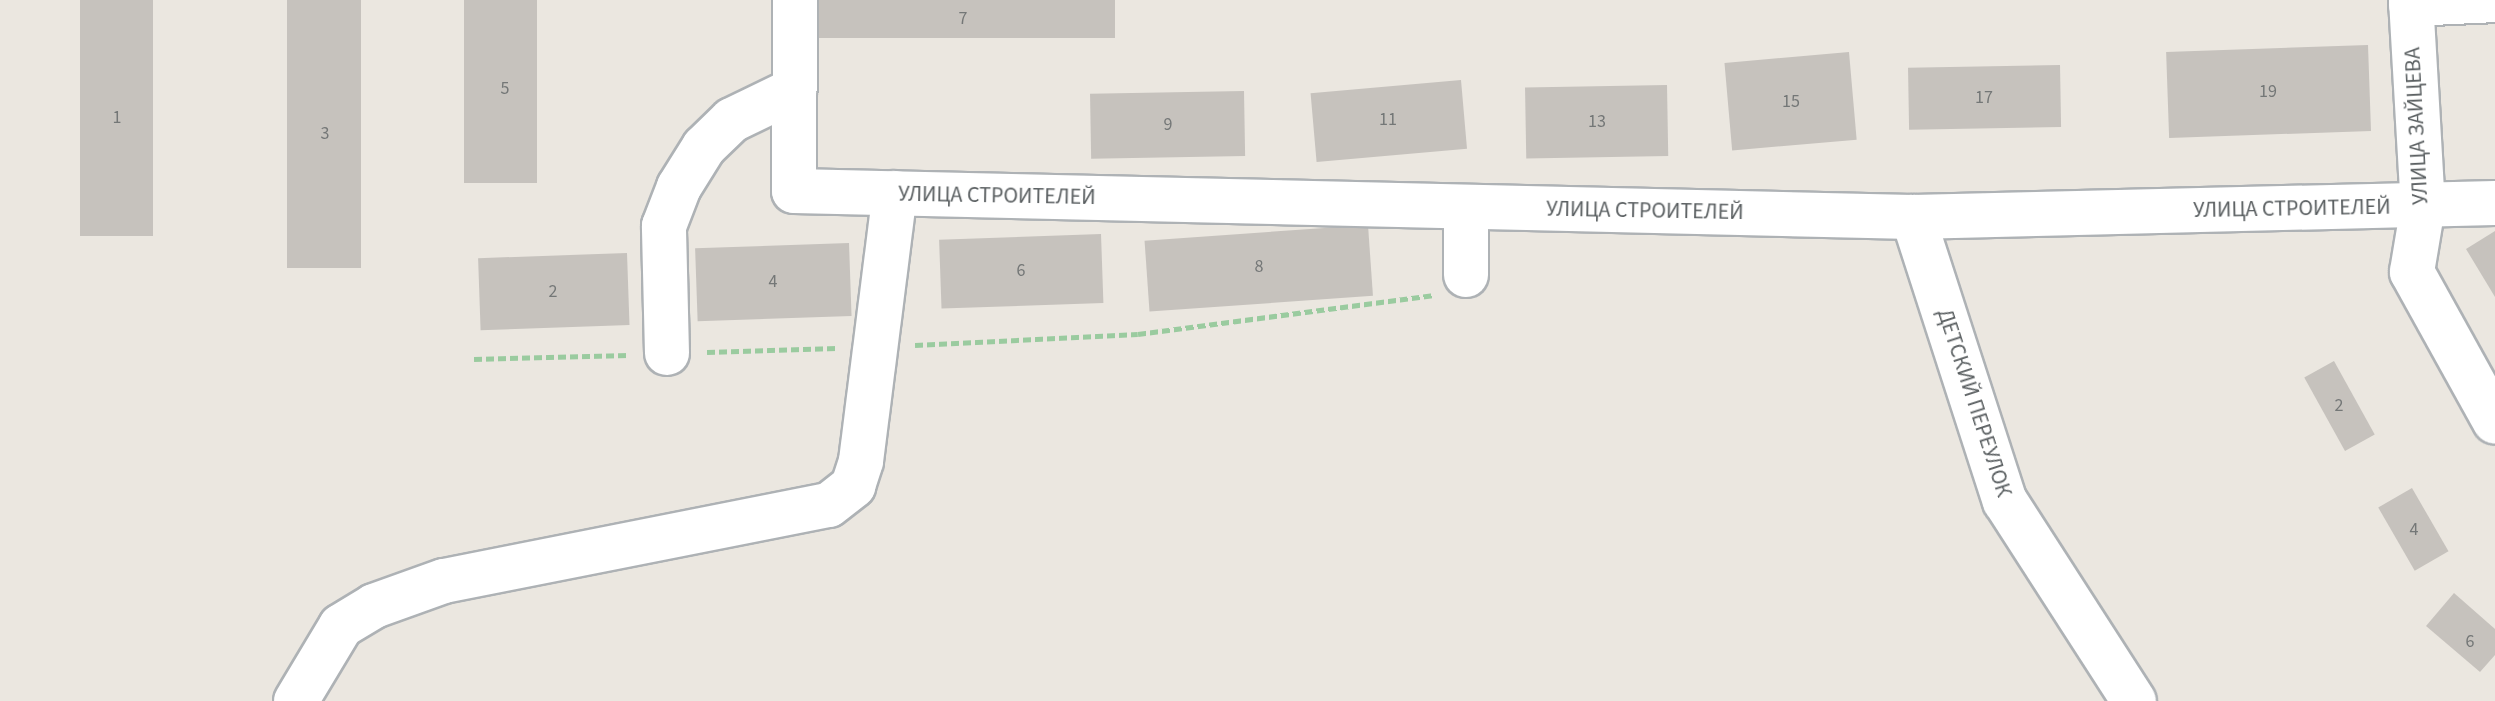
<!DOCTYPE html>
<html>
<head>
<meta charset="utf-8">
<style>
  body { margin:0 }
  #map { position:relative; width:2495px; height:701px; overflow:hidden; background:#ebe7e0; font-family:"Source Sans 3",sans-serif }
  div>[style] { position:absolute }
  .building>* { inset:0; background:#c6c2bd; transform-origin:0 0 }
  .path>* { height:5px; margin-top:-2.5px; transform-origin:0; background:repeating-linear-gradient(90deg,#9acb9f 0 8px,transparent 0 12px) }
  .roads { filter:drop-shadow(2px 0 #aeb2b5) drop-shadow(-2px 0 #aeb2b5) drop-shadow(0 2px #aeb2b5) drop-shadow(0 -2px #aeb2b5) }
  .minor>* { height:44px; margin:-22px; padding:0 22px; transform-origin:22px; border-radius:22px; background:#fff }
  span { translate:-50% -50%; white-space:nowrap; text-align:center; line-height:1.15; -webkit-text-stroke:7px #fff; paint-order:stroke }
  .number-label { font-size:18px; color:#747777 }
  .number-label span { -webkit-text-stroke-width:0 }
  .street-label { font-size:22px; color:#595e60 }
</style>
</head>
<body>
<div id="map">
  <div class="building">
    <i style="left:80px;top:0;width:73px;height:236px"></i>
    <i style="left:287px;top:0;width:74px;height:268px"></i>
    <i style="left:464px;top:0;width:73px;height:183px"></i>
    <i style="left:811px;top:0;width:304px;height:38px"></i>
    <i style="left:2368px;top:45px;width:86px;height:202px;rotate:88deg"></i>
    <i style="left:1849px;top:52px;width:88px;height:125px;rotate:85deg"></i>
    <i style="left:2060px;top:65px;width:62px;height:152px;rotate:89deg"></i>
    <i style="left:1461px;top:80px;width:69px;height:151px;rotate:85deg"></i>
    <i style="left:1667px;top:85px;width:71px;height:142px;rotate:89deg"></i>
    <i style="left:1244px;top:91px;width:65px;height:154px;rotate:89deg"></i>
    <i style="left:1368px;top:225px;width:71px;height:224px;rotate:86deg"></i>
    <i style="clip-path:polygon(2495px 231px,2495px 297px,2466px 249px)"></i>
    <i style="left:1101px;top:234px;width:69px;height:162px;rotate:88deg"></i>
    <i style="left:849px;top:243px;width:73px;height:154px;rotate:88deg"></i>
    <i style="left:627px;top:253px;width:72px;height:149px;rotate:88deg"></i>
    <i style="left:2334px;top:361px;width:84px;height:34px;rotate:61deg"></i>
    <i style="left:2412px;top:488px;width:73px;height:39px;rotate:60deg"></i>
    <i style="clip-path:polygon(2454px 593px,2495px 629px,2495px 655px,2480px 672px,2426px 626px)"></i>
  </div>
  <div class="path">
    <i style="left:915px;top:345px;width:223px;rotate:-2.8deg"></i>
    <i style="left:1138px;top:334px;width:299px;rotate:-7.5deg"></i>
    <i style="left:707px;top:352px;width:130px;rotate:-1.8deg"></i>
    <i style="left:474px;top:359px;width:155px;rotate:-1.5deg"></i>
  </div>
  <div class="roads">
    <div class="minor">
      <i style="left:795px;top:0;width:191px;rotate:90.3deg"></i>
      <i style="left:794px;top:191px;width:1119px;rotate:1.33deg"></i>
      <i style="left:1913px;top:217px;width:582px;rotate:-1.38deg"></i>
      <i style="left:2411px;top:0;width:206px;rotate:86.7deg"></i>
      <i style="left:2423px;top:206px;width:67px;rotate:99.5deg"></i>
      <i style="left:2412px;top:272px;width:171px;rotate:61deg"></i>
      <i style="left:2411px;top:4px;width:84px;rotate:-2.7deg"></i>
      <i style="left:1913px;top:217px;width:299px;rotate:72.1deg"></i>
      <i style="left:2005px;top:501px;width:238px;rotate:57.2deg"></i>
      <i style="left:1466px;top:275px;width:68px;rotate:-90deg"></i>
      <i style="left:667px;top:353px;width:127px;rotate:-91.4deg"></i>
      <i style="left:664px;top:226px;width:42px;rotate:-69deg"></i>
      <i style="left:679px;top:187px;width:47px;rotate:-58deg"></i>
      <i style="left:704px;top:147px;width:39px;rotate:-44deg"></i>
      <i style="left:732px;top:120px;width:69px;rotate:-25.8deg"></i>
      <i style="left:296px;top:701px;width:87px;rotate:-59deg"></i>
      <i style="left:341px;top:626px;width:39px;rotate:-31deg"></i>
      <i style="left:374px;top:606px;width:74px;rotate:-19.7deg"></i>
      <i style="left:444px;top:581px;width:392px;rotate:-11.2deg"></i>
      <i style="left:829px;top:505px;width:31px;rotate:-38deg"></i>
      <i style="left:853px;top:486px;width:26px;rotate:-72deg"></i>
      <i style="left:861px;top:461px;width:270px;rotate:-82.8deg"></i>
    </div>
  </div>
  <div class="number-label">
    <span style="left:963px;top:19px">7</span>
    <span style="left:505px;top:89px">5</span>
    <span style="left:2268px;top:92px">19</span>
    <span style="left:1984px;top:98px">17</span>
    <span style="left:1791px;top:102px">15</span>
    <span style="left:117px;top:118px">1</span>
    <span style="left:1388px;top:120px">11</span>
    <span style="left:1597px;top:122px">13</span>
    <span style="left:1168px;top:125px">9</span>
    <span style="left:325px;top:134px">3</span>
    <span style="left:1259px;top:267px">8</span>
    <span style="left:1021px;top:271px">6</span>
    <span style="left:773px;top:282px">4</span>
    <span style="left:553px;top:292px">2</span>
    <span style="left:2339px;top:406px">2</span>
    <span style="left:2414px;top:530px">4</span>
    <span style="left:2470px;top:642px">6</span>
  </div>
  <div class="street-label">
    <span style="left:2417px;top:126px;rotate:-93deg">УЛИЦА ЗАЙЦЕВА</span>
    <span style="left:997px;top:196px;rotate:1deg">УЛИЦА СТРОИТЕЛЕЙ</span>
    <span style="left:2292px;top:209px;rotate:-1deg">УЛИЦА СТРОИТЕЛЕЙ</span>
    <span style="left:1645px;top:211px;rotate:1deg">УЛИЦА СТРОИТЕЛЕЙ</span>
    <span style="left:1974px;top:403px;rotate:72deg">ДЕТСКИЙ ПЕРЕУЛОК</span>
  </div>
</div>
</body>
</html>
